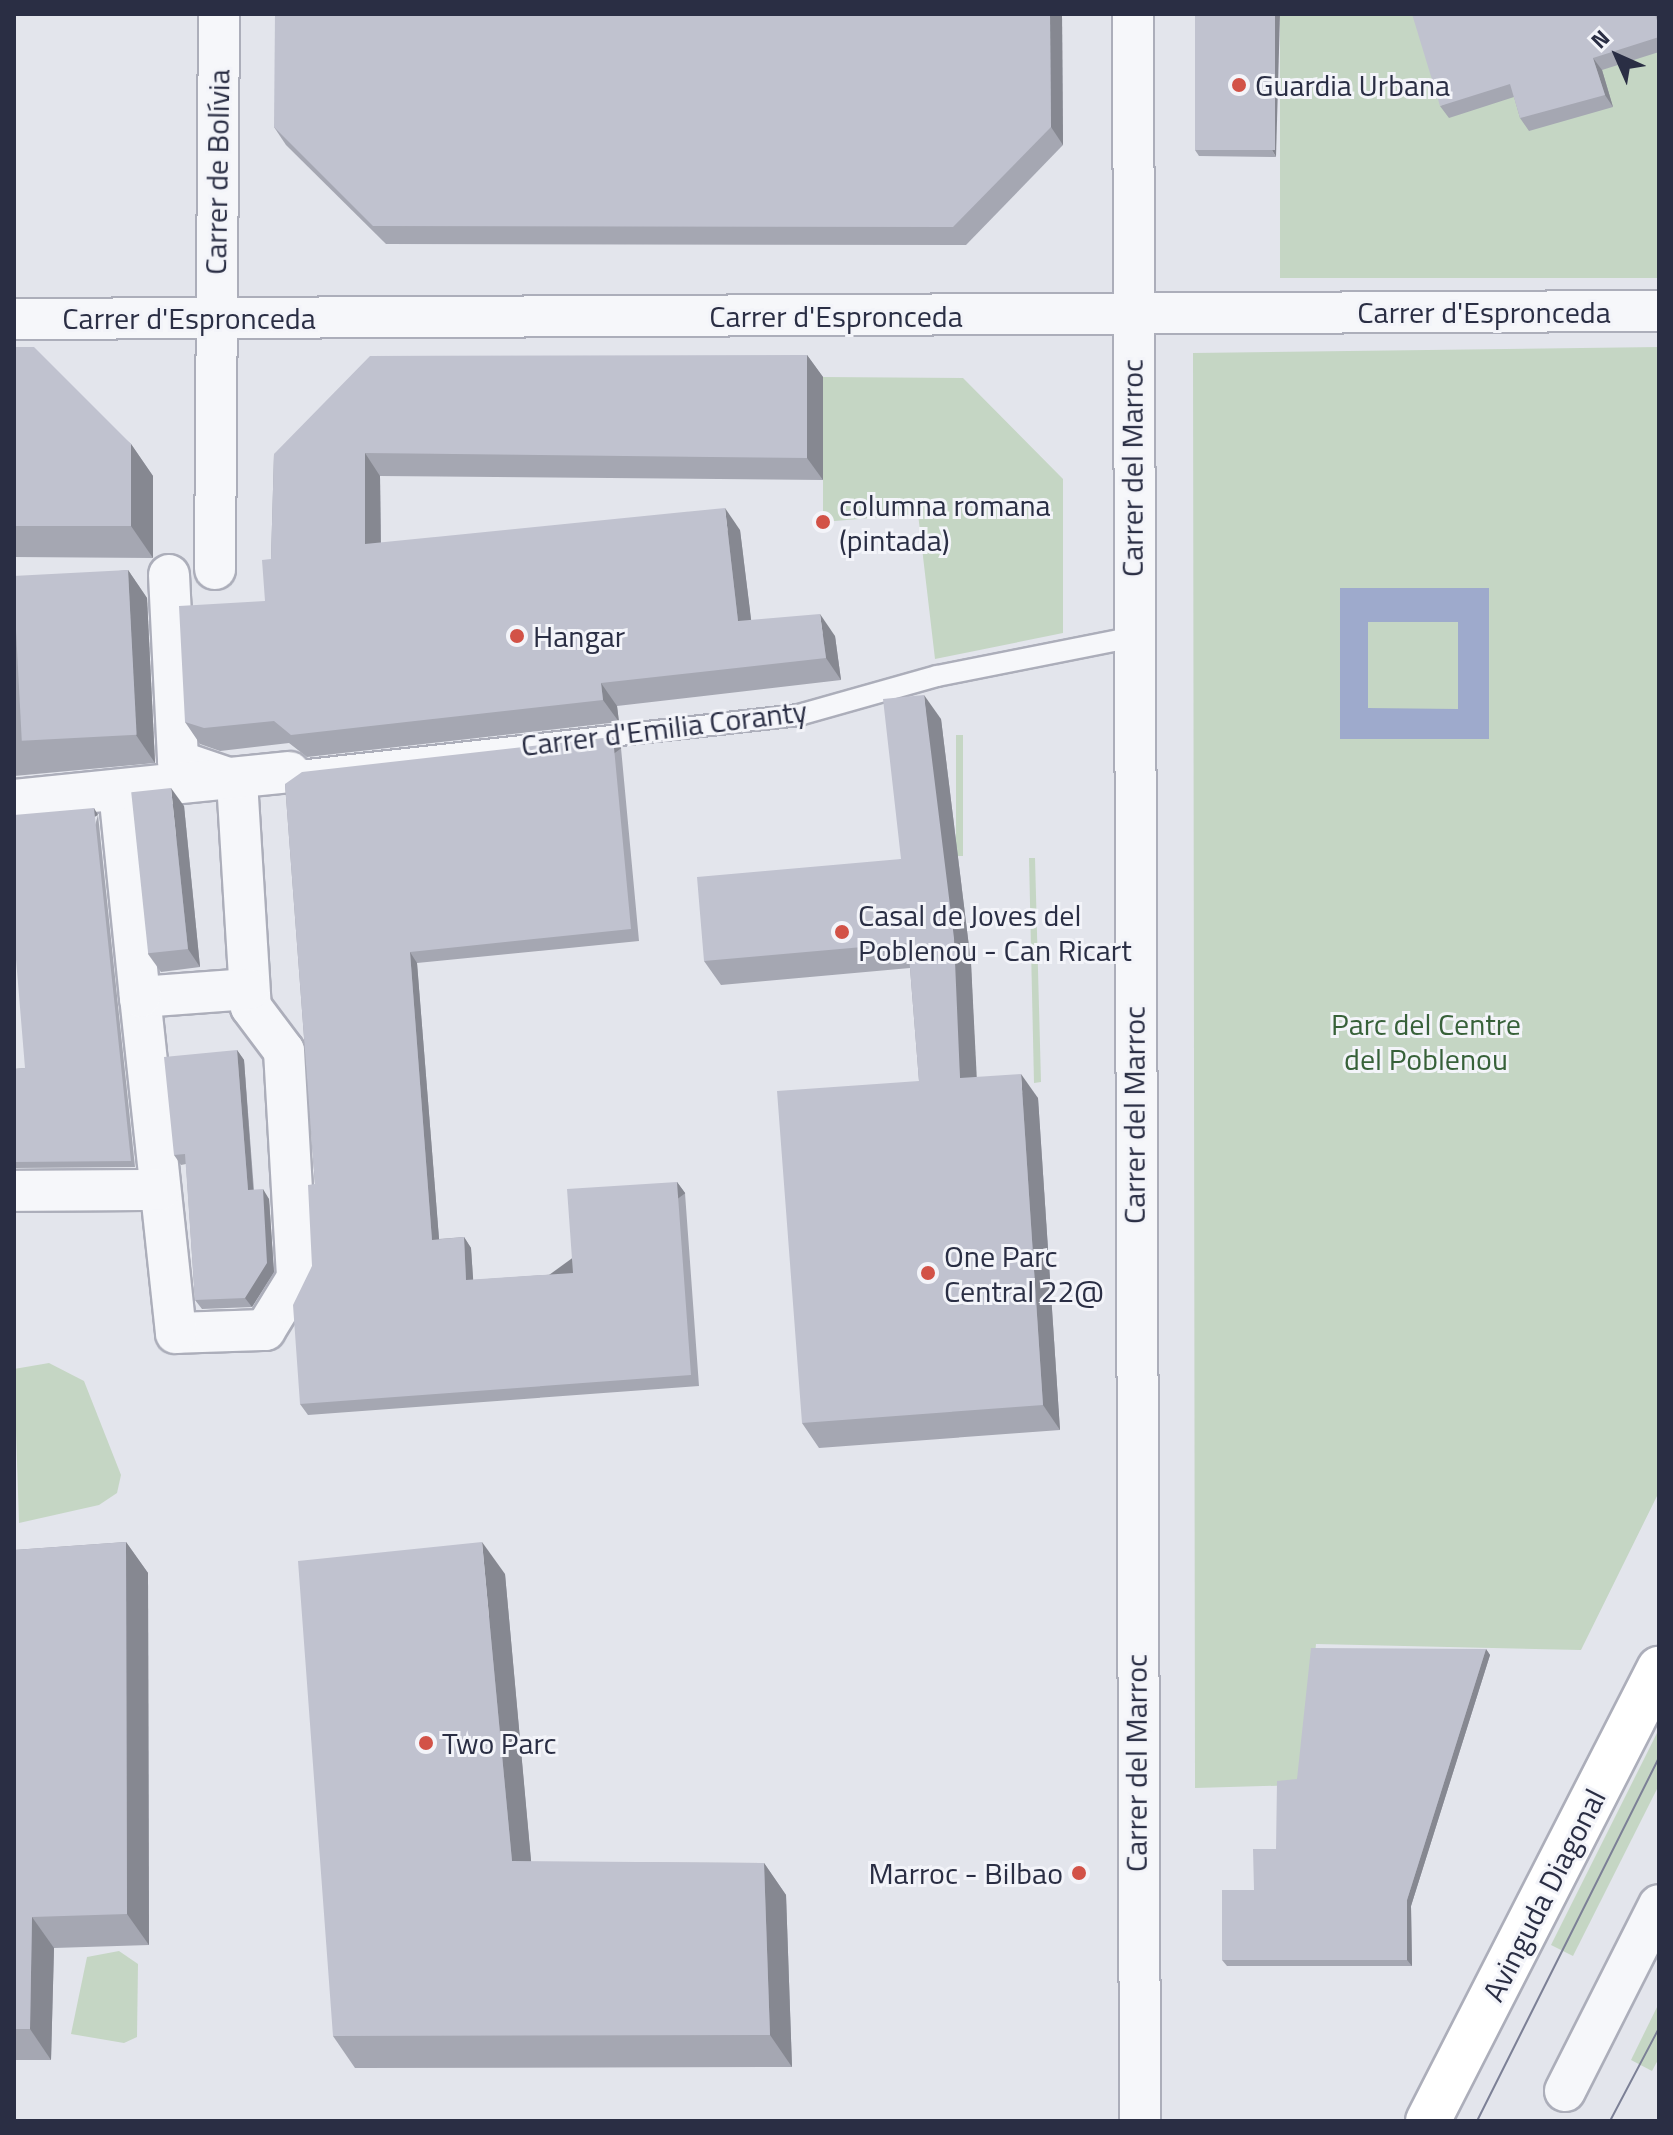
<!DOCTYPE html>
<html>
<head>
<meta charset="utf-8">
<style>
  body { margin:0 }
  #map { position:relative; width:1673px; height:2135px; overflow:hidden; background:#e3e5ec; font-family:"Titillium Web",sans-serif }
  div>[style] { position:absolute }
  .green>* { inset:0; background:#c5d6c4; transform-origin:0 0 }
  .water>* { inset:0; background:#9eaacc }
  .roads { filter:drop-shadow(2px 0 #acaeba) drop-shadow(-2px 0 #acaeba) drop-shadow(0 2px #acaeba) drop-shadow(0 -2px #acaeba) }
  .lane>* { height:20px; margin:-10px; padding:0 10px; transform-origin:10px; border-radius:10px; background:#f6f7fa }
  .street>* { height:40px; margin:-20px; padding:0 20px; transform-origin:20px; border-radius:20px; background:#f6f7fa }
  .secondary>* { height:44px; margin:-22px; padding:0 22px; transform-origin:22px; border-radius:22px; background:#fff }
  .tram>* { height:2px; margin:-1px; padding:0 1px; transform-origin:1px; border-radius:1px; background:#7c8096 }
  .wall>* { inset:0; background:#a5a7b2 }
  .shaded-wall>* { inset:0; background:#868891; transform-origin:0 0 }
  .building>* { inset:0; background:#c0c2cf; transform-origin:0 0 }
  .dots>* { width:22px; height:22px; translate:-50% -50%; box-sizing:border-box; border:4px solid #f3f4f9; border-radius:50% }
  span { translate:-50% -50%; white-space:nowrap; text-align:center; line-height:1.15; -webkit-text-stroke:6px #f3f4f9; paint-order:stroke }
  .poi-label { font-size:30px; color:#2a2e44 }
  .left { translate:0 -50%; text-align:left }
  .right { translate:-100% -50%; text-align:right }
  .street-label { font-size:30px; color:#2a2e44 }
  .park-label { font-size:30px; color:#376139 }
  .frame { position:absolute; inset:0; border:16px solid #2a2e44; pointer-events:none }
  .north { position:absolute; left:1577px; top:16px; width:80px; height:80px; -webkit-text-stroke:6px #f3f4f9; paint-order:stroke; rotate:315deg; font-size:22px; font-weight:700; line-height:32px; text-align:center; color:#2a2e44 }
  .north::after { content:''; display:block; margin:auto; width:28px; height:36px; background:#2a2e44; clip-path:polygon(50% 0,100% 100%,50% 72%,0 100%) }
</style>
</head>
<body>
<div id="map">
  <div class="green">
    <i style="left:1280px;top:14px;width:379px;height:264px"></i>
    <i style="clip-path:polygon(1659px 347px,1659px 1492px,1581px 1650px,1316px 1644px,1302px 1785px,1195px 1788px,1193px 353px)"></i>
    <i style="clip-path:polygon(823px 377px,963px 378px,1063px 479px,1063px 633px,935px 659px,918px 514px,823px 522px)"></i>
    <i style="left:956px;top:735px;width:7px;height:121px"></i>
    <i style="clip-path:polygon(1029px 858px,1035px 858px,1041px 1082px,1034px 1083px)"></i>
    <i style="clip-path:polygon(49px 1363px,84px 1381px,121px 1475px,117px 1493px,99px 1505px,19px 1523px,14px 1369px)"></i>
    <i style="clip-path:polygon(1659px 1729px,1659px 1785px,1573px 1956px,1551px 1945px)"></i>
    <i style="clip-path:polygon(119px 1951px,138px 1964px,137px 2037px,124px 2043px,71px 2034px,87px 1957px)"></i>
    <i style="clip-path:polygon(1659px 2003px,1659px 2058px,1652px 2071px,1631px 2060px)"></i>
  </div>
  <div class="water">
    <i style="clip-path:polygon(evenodd,1340px 588px,1489px 588px,1489px 739px,1340px 739px,1340px 588px,1368px 622px,1458px 622px,1458px 709px,1368px 708px,1368px 622px)"></i>
  </div>
  <div class="roads">
    <div class="lane">
      <i style="left:290px;top:772px;width:512px;rotate:-6.39deg"></i>
      <i style="left:799px;top:715px;width:143px;rotate:-15.8deg"></i>
      <i style="left:937px;top:676px;width:201px;rotate:-11.2deg"></i>
    </div>
    <div class="street">
      <i style="left:1133px;top:14px;width:2107px;rotate:89.81deg"></i>
      <i style="left:14px;top:319px;width:1645px;rotate:-0.28deg"></i>
      <i style="left:215px;top:569px;width:555px;rotate:-89.59deg"></i>
      <i style="left:169px;top:575px;width:186px;rotate:87.2deg"></i>
      <i style="left:178px;top:761px;width:62px;rotate:18.7deg"></i>
      <i style="left:237px;top:781px;width:226px;rotate:86.5deg"></i>
      <i style="left:251px;top:1007px;width:55px;rotate:53.1deg"></i>
      <i style="left:284px;top:1051px;width:227px;rotate:86.7deg"></i>
      <i style="left:297px;top:1278px;width:61px;rotate:121.6deg"></i>
      <i style="left:265px;top:1330px;width:89px;rotate:178.1deg"></i>
      <i style="left:176px;top:1333px;width:338px;rotate:-96.1deg"></i>
      <i style="left:140px;top:997px;width:109px;rotate:-4.2deg"></i>
      <i style="left:119px;top:791px;width:207px;rotate:84.2deg"></i>
      <i style="left:14px;top:800px;width:277px;rotate:-5.8deg"></i>
      <i style="left:14px;top:1191px;width:146px;rotate:-0.4deg"></i>
      <i style="left:1565px;top:2091px;width:208px;rotate:-63.2deg"></i>
    </div>
    <div class="secondary">
      <i style="left:1428px;top:2121px;width:508px;rotate:-62.93deg"></i>
    </div>
  </div>
  <div class="tram">
    <i style="left:1477px;top:2121px;width:406px;rotate:-63.4deg"></i>
    <i style="left:1610px;top:2121px;width:105px;rotate:-62.2deg"></i>
  </div>
  <div class="wall">
    <i style="clip-path:polygon(1062px 14px,1063px 145px,966px 245px,386px 244px,286px 145px,274px 127px)"></i>
    <i style="clip-path:polygon(1195px 14px,1276px 157px,1199px 156px,1195px 150px)"></i>
    <i style="clip-path:polygon(1659px 14px,1659px 52px,1602px 70px,1613px 107px,1529px 131px,1520px 118px,1514px 97px,1449px 118px,1440px 106px)"></i>
    <i style="clip-path:polygon(14px 347px,131px 444px,153px 476px,153px 558px,14px 557px)"></i>
    <i style="clip-path:polygon(807px 355px,823px 377px,823px 480px,380px 476px,381px 543px,740px 530px,751px 620px,835px 636px,841px 680px,617px 706px,619px 722px,307px 757px,289px 743px,220px 751px,200px 744px,185px 722px,265px 601px,271px 559px,274px 454px)"></i>
    <i style="clip-path:polygon(128px 570px,147px 598px,155px 763px,14px 776px,14px 582px)"></i>
    <i style="clip-path:polygon(941px 719px,971px 963px,976px 1077px,1038px 1098px,1060px 1430px,819px 1448px,802px 1423px,919px 1081px,910px 968px,721px 985px,704px 961px,901px 859px)"></i>
    <i style="clip-path:polygon(613px 737px,621px 748px,639px 941px,417px 963px,439px 1239px,464px 1237px,471px 1248px,473px 1280px,573px 1273px,677px 1182px,685px 1193px,699px 1386px,308px 1415px,300px 1404px,312px 1266px,315px 1184px,285px 784px)"></i>
    <i style="clip-path:polygon(184px 806px,200px 967px,161px 972px,148px 954px)"></i>
    <i style="clip-path:polygon(98px 815px,135px 1167px,14px 1168px,14px 1069px,25px 1068px)"></i>
    <i style="clip-path:polygon(237px 1050px,244px 1060px,254px 1190px,269px 1199px,274px 1272px,252px 1307px,202px 1309px,195px 1300px,186px 1164px,181px 1165px,174px 1155px)"></i>
    <i style="clip-path:polygon(126px 1542px,148px 1573px,149px 1945px,54px 1948px,51px 2060px,14px 2060px,14px 1550px)"></i>
    <i style="clip-path:polygon(505px 1574px,531px 1862px,764px 1863px,786px 1895px,792px 2067px,355px 2068px,333px 2036px)"></i>
    <i style="clip-path:polygon(1486px 1649px,1490px 1655px,1411px 1906px,1412px 1966px,1227px 1966px,1222px 1960px,1276px 1849px,1297px 1779px)"></i>
  </div>
  <div class="shaded-wall">
    <i style="clip-path:polygon(1050px 14px,1062px 14px,1063px 145px,1051px 127px)"></i>
    <i style="clip-path:polygon(1275px 14px,1280px 14px,1276px 157px,1272px 150px)"></i>
    <i style="clip-path:polygon(1593px 58px,1602px 70px,1613px 107px,1605px 95px)"></i>
    <i style="clip-path:polygon(807px 355px,823px 377px,823px 480px,807px 458px)"></i>
    <i style="clip-path:polygon(131px 444px,153px 476px,153px 558px,131px 526px)"></i>
    <i style="clip-path:polygon(365px 453px,380px 476px,381px 567px,365px 544px)"></i>
    <i style="clip-path:polygon(725px 508px,740px 530px,754px 643px,738px 621px)"></i>
    <i style="clip-path:polygon(128px 570px,147px 598px,155px 763px,136px 735px)"></i>
    <i style="clip-path:polygon(820px 614px,835px 636px,841px 680px,826px 658px)"></i>
    <i style="clip-path:polygon(601px 683px,617px 706px,619px 722px,603px 700px)"></i>
    <i style="clip-path:polygon(924px 695px,941px 719px,971px 963px,978px 1102px,960px 1078px)"></i>
    <i style="left:613px;top:737px;width:14px;height:193px;rotate:54deg"></i>
    <i style="clip-path:polygon(171px 788px,184px 806px,200px 967px,188px 949px)"></i>
    <i style="left:94px;top:808px;width:8px;height:355px;rotate:60deg"></i>
    <i style="clip-path:polygon(410px 952px,417px 963px,440px 1251px,432px 1240px)"></i>
    <i style="clip-path:polygon(237px 1050px,244px 1060px,254px 1200px,248px 1190px)"></i>
    <i style="clip-path:polygon(1021px 1074px,1038px 1098px,1060px 1430px,1043px 1405px)"></i>
    <i style="left:677px;top:1182px;width:14px;height:194px;rotate:54deg"></i>
    <i style="clip-path:polygon(263px 1189px,269px 1199px,274px 1272px,252px 1307px,245px 1298px)"></i>
    <i style="clip-path:polygon(464px 1237px,471px 1248px,474px 1292px,466px 1280px)"></i>
    <i style="clip-path:polygon(126px 1542px,148px 1573px,149px 1945px,127px 1914px)"></i>
    <i style="clip-path:polygon(482px 1542px,505px 1574px,534px 1893px,512px 1861px)"></i>
    <i style="clip-path:polygon(1486px 1649px,1490px 1655px,1411px 1906px,1412px 1966px,1407px 1960px,1407px 1900px)"></i>
    <i style="clip-path:polygon(764px 1863px,786px 1895px,792px 2067px,770px 2035px)"></i>
    <i style="clip-path:polygon(32px 1917px,54px 1948px,51px 2060px,30px 2029px)"></i>
  </div>
  <div class="building">
    <i style="clip-path:polygon(275px 14px,1050px 14px,1051px 127px,953px 227px,373px 226px,274px 127px)"></i>
    <i style="left:1195px;top:14px;width:80px;height:136px"></i>
    <i style="clip-path:polygon(1412px 14px,1655px 14px,1659px 27px,1659px 37px,1593px 58px,1605px 95px,1520px 118px,1510px 84px,1440px 106px)"></i>
    <i style="clip-path:polygon(14px 347px,34px 347px,131px 444px,131px 526px,14px 526px)"></i>
    <i style="clip-path:polygon(807px 355px,807px 458px,365px 453px,365px 544px,725px 508px,738px 621px,820px 614px,826px 658px,601px 683px,603px 700px,291px 735px,274px 721px,204px 728px,185px 722px,179px 606px,265px 601px,262px 560px,271px 559px,274px 454px,370px 356px)"></i>
    <i style="left:128px;top:570px;width:165px;height:115px;rotate:87deg"></i>
    <i style="clip-path:polygon(924px 695px,954px 938px,960px 1078px,1021px 1074px,1043px 1405px,802px 1423px,777px 1091px,919px 1081px,908px 943px,704px 961px,697px 877px,901px 859px,883px 699px)"></i>
    <i style="clip-path:polygon(613px 737px,631px 929px,410px 952px,432px 1240px,464px 1237px,466px 1280px,573px 1273px,567px 1189px,677px 1182px,691px 1375px,300px 1404px,293px 1305px,312px 1266px,308px 1185px,315px 1184px,285px 784px,302px 772px)"></i>
    <i style="left:171px;top:788px;width:162px;height:40px;rotate:84deg"></i>
    <i style="clip-path:polygon(94px 808px,131px 1161px,14px 1162px,14px 1069px,25px 1068px,14px 935px,14px 815px)"></i>
    <i style="clip-path:polygon(237px 1050px,248px 1190px,263px 1189px,267px 1263px,245px 1298px,195px 1300px,185px 1154px,174px 1155px,164px 1057px)"></i>
    <i style="clip-path:polygon(126px 1542px,127px 1914px,32px 1917px,30px 2029px,14px 2029px,14px 1550px)"></i>
    <i style="clip-path:polygon(482px 1542px,512px 1861px,764px 1863px,770px 2035px,333px 2036px,298px 1561px)"></i>
    <i style="clip-path:polygon(1311px 1648px,1486px 1649px,1407px 1900px,1407px 1960px,1222px 1960px,1222px 1890px,1254px 1890px,1253px 1849px,1276px 1849px,1277px 1781px,1297px 1779px)"></i>
  </div>
  <div class="dots">
    <i style="left:1239px;top:85px;background:#d25247"></i>
    <i style="left:823px;top:522px;background:#d25247"></i>
    <i style="left:517px;top:636px;background:#d25247"></i>
    <i style="left:842px;top:932px;background:#d25247"></i>
    <i style="left:928px;top:1273px;background:#d25247"></i>
    <i style="left:426px;top:1743px;background:#d25247"></i>
    <i style="left:1079px;top:1873px;background:#d25247"></i>
  </div>
  <div class="poi-label">
    <span class="left" style="left:1255px;top:85px">Guardia Urbana</span>
    <span class="left" style="left:839px;top:522px">columna romana<br>(pintada)</span>
    <span class="left" style="left:533px;top:636px">Hangar</span>
    <span class="left" style="left:858px;top:932px">Casal de Joves del<br>Poblenou - Can Ricart</span>
    <span class="left" style="left:944px;top:1273px">One Parc<br>Central 22@</span>
    <span class="left" style="left:442px;top:1743px">Two Parc</span>
    <span class="right" style="left:1063px;top:1873px">Marroc - Bilbao</span>
  </div>
  <div class="street-label">
    <span style="left:217px;top:172px;rotate:-89deg">Carrer de Bolívia</span>
    <span style="left:1484px;top:312px">Carrer d'Espronceda</span>
    <span style="left:836px;top:316px">Carrer d'Espronceda</span>
    <span style="left:189px;top:318px">Carrer d'Espronceda</span>
    <span style="left:1132px;top:468px;rotate:-90deg">Carrer del Marroc</span>
    <span style="left:664px;top:728px;rotate:-7deg">Carrer d'Emilia Coranty</span>
    <span style="left:1134px;top:1115px;rotate:-90deg">Carrer del Marroc</span>
    <span style="left:1136px;top:1763px;rotate:-90deg">Carrer del Marroc</span>
    <span style="left:1544px;top:1895px;rotate:-63deg">Avinguda Diagonal</span>
  </div>
  <div class="park-label">
    <span style="left:1426px;top:1041px">Parc del Centre<br>del Poblenou</span>
  </div>
  <div class="frame"></div>
  <div class="north">N</div>
</div>
</body>
</html>
